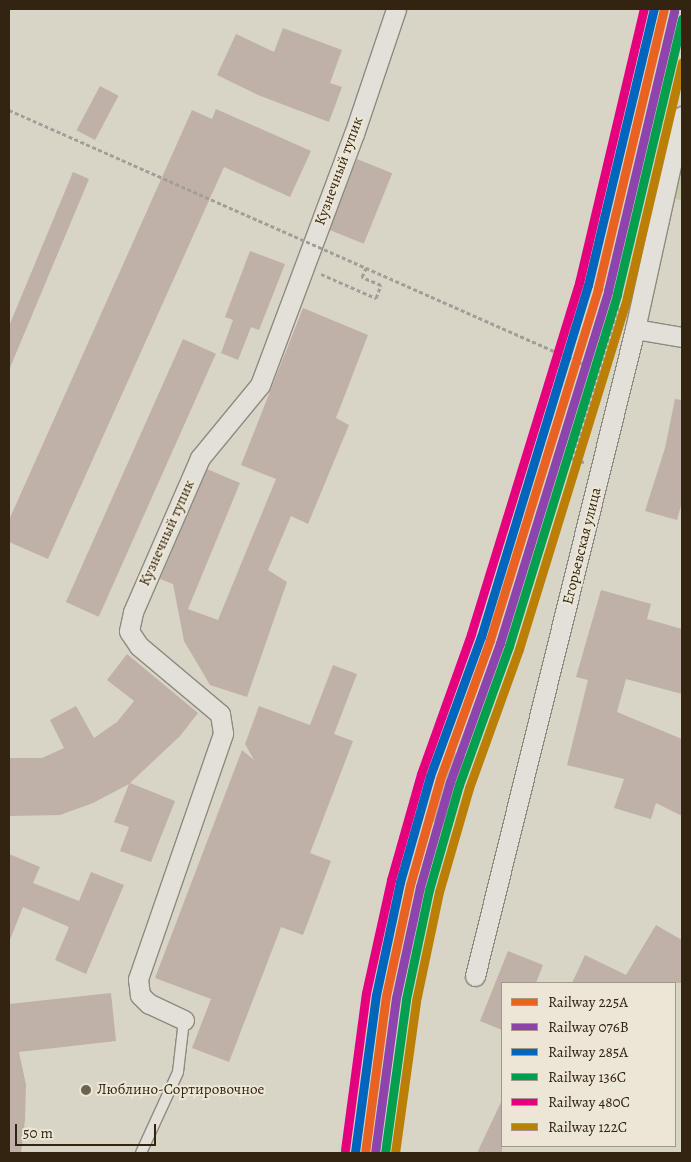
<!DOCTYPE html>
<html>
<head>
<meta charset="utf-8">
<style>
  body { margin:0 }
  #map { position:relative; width:691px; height:1162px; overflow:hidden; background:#d8d4c6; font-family:Alegreya,serif }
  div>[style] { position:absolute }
  .green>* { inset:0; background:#c8c7a6 }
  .building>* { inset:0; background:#c0b1a8; transform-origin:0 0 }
  .path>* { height:3px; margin-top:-1.5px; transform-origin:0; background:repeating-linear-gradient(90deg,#a29e97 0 4px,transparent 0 6.5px) }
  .roads { filter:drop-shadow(1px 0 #8f8a80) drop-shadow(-1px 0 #8f8a80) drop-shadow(0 1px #8f8a80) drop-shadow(0 -1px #8f8a80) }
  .lane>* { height:10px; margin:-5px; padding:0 5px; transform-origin:5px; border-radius:5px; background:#e2e0d9 }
  .street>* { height:19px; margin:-9.5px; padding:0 9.5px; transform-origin:9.5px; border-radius:9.5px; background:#e2e0d9 }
  .path-bridge>* { height:3px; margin-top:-1.5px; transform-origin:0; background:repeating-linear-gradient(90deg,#a29e97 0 4px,transparent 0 6.5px) }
  .rail-1>* { height:9px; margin:-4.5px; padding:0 4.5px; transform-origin:4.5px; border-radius:4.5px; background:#e86221 }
  .rail-2>* { height:9px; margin:-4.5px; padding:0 4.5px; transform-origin:4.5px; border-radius:4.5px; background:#8e44ad }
  .rail-3>* { height:9px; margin:-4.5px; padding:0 4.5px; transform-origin:4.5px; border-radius:4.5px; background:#0065bd }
  .rail-4>* { height:9px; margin:-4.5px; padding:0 4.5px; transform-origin:4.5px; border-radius:4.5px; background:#039f4e }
  .rail-5>* { height:9px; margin:-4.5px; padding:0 4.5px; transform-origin:4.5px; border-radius:4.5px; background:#e5007d }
  .rail-6>* { height:9px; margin:-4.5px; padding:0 4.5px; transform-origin:4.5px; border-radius:4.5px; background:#bc7f05 }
  .dots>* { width:14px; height:14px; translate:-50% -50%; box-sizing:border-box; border:2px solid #ebe6d5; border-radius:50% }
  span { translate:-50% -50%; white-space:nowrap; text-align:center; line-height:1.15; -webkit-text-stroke:4px #ebe6d5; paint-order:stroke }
  .street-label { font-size:15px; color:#332311 }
  .poi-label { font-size:15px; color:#332311 }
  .left { translate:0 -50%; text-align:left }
  .frame { position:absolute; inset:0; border:10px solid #332311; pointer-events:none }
  .legend { position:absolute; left:501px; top:982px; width:175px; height:165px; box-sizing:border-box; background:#ebe6d5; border:1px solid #a19887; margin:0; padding:6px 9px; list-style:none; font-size:15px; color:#332311 }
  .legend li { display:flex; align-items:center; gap:10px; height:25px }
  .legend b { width:25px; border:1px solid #a19887 }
  .scale { position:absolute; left:15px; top:1124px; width:141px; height:22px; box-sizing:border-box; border:2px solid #332311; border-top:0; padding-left:6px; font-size:15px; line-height:18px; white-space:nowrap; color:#332311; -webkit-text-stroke:4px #ebe6d5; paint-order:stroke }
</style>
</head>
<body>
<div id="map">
  <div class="green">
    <i style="clip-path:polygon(682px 164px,682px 200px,675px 199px)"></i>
  </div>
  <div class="building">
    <i style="clip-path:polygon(283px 28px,342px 50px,330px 83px,342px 87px,329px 122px,258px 95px,217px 75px,236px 34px,274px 52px)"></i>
    <i style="left:100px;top:86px;width:21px;height:50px;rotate:28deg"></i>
    <i style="clip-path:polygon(216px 109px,311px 151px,290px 197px,224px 167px,48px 559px,9px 542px,9px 520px,192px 110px,212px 119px)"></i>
    <i style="left:357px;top:159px;width:38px;height:76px;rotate:22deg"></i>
    <i style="clip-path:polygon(73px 172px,89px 179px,9px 370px,9px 326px)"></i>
    <i style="clip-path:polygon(250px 251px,285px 264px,259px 330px,251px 327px,238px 360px,221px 353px,233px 320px,225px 317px)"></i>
    <i style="clip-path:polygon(303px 308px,368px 335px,336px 418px,349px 425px,308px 524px,291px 516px,268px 570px,287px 582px,247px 697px,210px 685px,184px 641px,173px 584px,160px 579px,207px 469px,240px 483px,188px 609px,218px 620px,276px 479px,241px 465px)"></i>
    <i style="left:183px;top:339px;width:36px;height:288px;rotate:24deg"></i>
    <i style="clip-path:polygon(675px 399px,682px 400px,682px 502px,677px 520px,645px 511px,665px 448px)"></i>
    <i style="clip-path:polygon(601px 590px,651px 604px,647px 619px,682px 629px,682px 694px,626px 679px,617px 712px,682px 739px,682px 816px,656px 803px,651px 819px,614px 808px,624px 779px,567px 765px,588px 680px,576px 677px)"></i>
    <i style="clip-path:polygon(127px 654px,198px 713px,180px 736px,130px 783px,175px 801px,151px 862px,120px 851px,129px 827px,114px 822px,129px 784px,93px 803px,60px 815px,9px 816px,9px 758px,42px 758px,64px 748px,50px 720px,76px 706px,94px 738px,117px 722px,134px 701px,107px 680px)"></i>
    <i style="clip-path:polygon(333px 665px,357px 674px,334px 734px,353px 741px,310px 853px,331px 861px,303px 935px,281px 927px,229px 1062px,192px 1048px,211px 999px,155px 978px,242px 750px,254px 760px,245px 744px,259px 706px,310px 725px)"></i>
    <i style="left:452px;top:752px;width:16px;height:72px;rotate:18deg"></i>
    <i style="clip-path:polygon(9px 854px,40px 867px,33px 883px,79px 901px,91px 872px,124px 885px,86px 974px,55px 960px,69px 927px,23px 907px,9px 942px)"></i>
    <i style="clip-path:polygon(656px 925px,682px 940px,682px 983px,572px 983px,585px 955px,626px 975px)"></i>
    <i style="clip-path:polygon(508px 951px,543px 965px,536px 983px,502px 983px,502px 1030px,480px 1021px)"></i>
    <i style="clip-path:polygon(111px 993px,116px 1041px,19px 1052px,26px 1085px,25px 1120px,21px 1153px,9px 1153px,9px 1004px)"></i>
    <i style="clip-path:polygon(502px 1100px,502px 1153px,477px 1153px)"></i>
  </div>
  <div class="path">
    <i style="left:321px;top:274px;width:60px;rotate:23.6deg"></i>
    <i style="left:376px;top:298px;width:14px;rotate:-69deg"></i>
    <i style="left:381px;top:285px;width:21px;rotate:-157deg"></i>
    <i style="left:362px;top:277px;width:10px;rotate:-66deg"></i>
    <i style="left:584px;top:462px;width:12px;rotate:-171deg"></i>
    <i style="left:572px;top:460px;width:163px;rotate:-73.2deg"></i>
  </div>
  <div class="roads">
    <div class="lane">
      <i style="left:141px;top:1153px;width:89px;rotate:-65.4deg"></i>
      <i style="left:178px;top:1072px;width:52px;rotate:-83.4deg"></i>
    </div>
    <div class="street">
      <i style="left:635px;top:329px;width:48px;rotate:9.7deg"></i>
      <i style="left:475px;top:976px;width:666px;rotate:-76.11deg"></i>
      <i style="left:635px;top:329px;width:218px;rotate:-77.6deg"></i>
      <i style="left:184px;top:1020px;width:38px;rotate:-155deg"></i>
      <i style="left:149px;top:1004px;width:13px;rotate:-135deg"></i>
      <i style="left:140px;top:995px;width:16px;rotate:-97deg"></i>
      <i style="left:138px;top:979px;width:260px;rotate:-70.9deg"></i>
      <i style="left:223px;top:733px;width:19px;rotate:-99deg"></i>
      <i style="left:220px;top:714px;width:106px;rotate:-140deg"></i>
      <i style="left:139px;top:646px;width:18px;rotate:-124deg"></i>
      <i style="left:129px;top:631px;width:19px;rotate:-78deg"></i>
      <i style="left:133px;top:612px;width:168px;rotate:-66.5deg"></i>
      <i style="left:200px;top:458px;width:94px;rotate:-50.6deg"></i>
      <i style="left:260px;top:385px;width:268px;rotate:-69.5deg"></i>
      <i style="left:354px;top:134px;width:132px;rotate:-71.4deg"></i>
    </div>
  </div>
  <div class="path-bridge">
    <i style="left:9px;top:110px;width:645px;rotate:23.86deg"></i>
  </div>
  <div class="rail-1">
    <i style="left:365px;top:1153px;width:158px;rotate:-82.4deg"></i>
    <i style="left:386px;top:996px;width:114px;rotate:-77.8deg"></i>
    <i style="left:410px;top:885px;width:110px;rotate:-74.2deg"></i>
    <i style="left:440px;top:779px;width:148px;rotate:-70.2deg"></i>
    <i style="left:490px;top:640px;width:368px;rotate:-72.9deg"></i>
    <i style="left:598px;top:288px;width:287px;rotate:-76.7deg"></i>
  </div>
  <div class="rail-2">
    <i style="left:375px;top:1153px;width:156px;rotate:-82.3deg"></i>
    <i style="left:396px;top:998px;width:114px;rotate:-77.8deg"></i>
    <i style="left:420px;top:887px;width:109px;rotate:-74.1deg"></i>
    <i style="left:450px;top:782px;width:148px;rotate:-70.2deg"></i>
    <i style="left:500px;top:643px;width:368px;rotate:-72.9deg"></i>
    <i style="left:608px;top:291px;width:288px;rotate:-76.7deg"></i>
  </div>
  <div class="rail-3">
    <i style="left:355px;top:1152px;width:158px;rotate:-82.4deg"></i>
    <i style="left:376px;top:995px;width:116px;rotate:-78deg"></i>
    <i style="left:400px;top:882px;width:110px;rotate:-74.2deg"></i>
    <i style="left:430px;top:776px;width:148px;rotate:-69.9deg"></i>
    <i style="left:481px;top:637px;width:368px;rotate:-73.1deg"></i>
    <i style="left:588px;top:285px;width:284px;rotate:-76.6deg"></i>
  </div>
  <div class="rail-4">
    <i style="left:385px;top:1153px;width:155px;rotate:-82.2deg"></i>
    <i style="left:406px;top:999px;width:111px;rotate:-78.1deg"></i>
    <i style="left:429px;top:890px;width:109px;rotate:-74.1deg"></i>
    <i style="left:459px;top:785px;width:148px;rotate:-70.2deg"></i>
    <i style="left:509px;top:646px;width:368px;rotate:-72.9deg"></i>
    <i style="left:617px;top:294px;width:283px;rotate:-76.7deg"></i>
  </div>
  <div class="rail-5">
    <i style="left:345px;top:1150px;width:158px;rotate:-82.4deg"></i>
    <i style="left:366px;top:993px;width:116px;rotate:-77.5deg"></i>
    <i style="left:391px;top:880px;width:110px;rotate:-74.2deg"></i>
    <i style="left:421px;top:774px;width:149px;rotate:-70.3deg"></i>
    <i style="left:471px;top:634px;width:367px;rotate:-72.9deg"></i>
    <i style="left:579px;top:283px;width:282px;rotate:-76.7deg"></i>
  </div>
  <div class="rail-6">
    <i style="left:395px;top:1153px;width:153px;rotate:-82.1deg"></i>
    <i style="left:416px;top:1001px;width:111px;rotate:-78.1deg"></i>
    <i style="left:439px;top:892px;width:108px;rotate:-73.9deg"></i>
    <i style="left:469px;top:788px;width:148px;rotate:-70.2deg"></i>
    <i style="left:519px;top:649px;width:368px;rotate:-72.9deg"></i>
    <i style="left:627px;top:297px;width:241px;rotate:-76.8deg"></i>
  </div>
  <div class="dots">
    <i style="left:86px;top:1090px;background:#6d6150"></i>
  </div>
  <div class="street-label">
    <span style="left:339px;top:171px;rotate:-70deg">Кузнечный тупик</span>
    <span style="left:167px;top:533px;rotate:-66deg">Кузнечный тупик</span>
    <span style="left:582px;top:546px;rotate:-76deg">Егорьевская улица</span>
  </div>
  <div class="poi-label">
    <span class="left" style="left:97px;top:1090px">Люблино-Сортировочное</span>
  </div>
  <div class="frame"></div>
  <ul class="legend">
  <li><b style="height:6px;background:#e86221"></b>Railway 225А</li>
  <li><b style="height:6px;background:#8e44ad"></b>Railway 076В</li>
  <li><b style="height:6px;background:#0065bd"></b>Railway 285А</li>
  <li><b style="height:6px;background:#039f4e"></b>Railway 136С</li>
  <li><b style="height:6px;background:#e5007d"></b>Railway 480С</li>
  <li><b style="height:6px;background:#bc7f05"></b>Railway 122С</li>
  </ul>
  <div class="scale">50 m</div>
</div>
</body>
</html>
